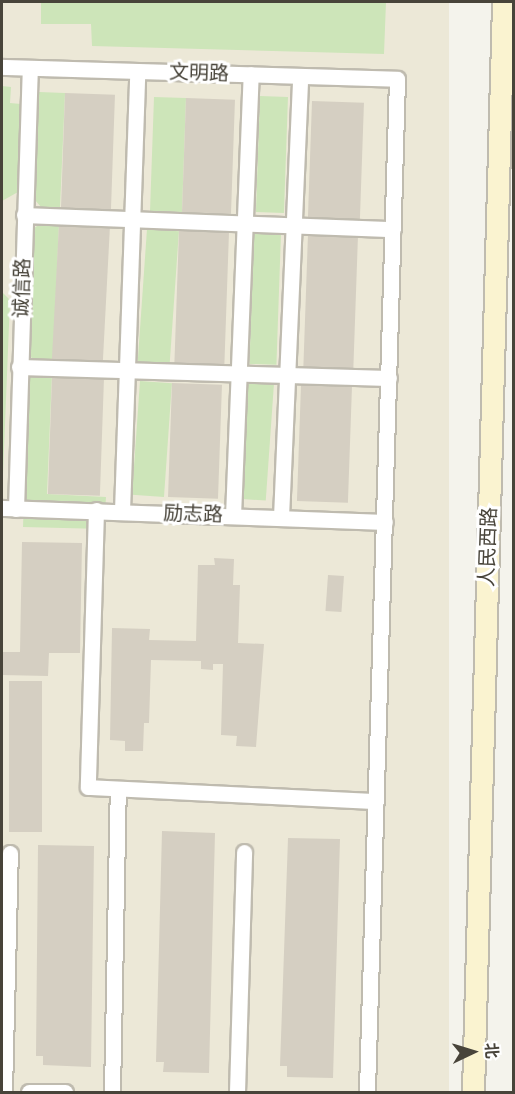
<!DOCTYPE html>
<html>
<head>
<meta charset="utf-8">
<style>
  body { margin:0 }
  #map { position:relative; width:515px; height:1094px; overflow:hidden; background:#f4f3ec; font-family:"Fira Sans","Noto Sans SC",sans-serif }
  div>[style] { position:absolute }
  .education>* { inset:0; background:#ece8d7; transform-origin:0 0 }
  .green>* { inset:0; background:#cde5b9; transform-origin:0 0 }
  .building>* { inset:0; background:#d5cfc2; transform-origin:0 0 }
  .roads { filter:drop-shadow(2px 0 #bfbbaf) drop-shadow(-2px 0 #bfbbaf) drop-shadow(0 2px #bfbbaf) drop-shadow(0 -2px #bfbbaf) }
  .street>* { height:15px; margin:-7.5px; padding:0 7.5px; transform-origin:7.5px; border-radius:7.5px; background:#fff }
  .secondary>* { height:21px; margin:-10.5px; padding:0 10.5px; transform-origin:10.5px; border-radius:10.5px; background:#faf3d0 }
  span { translate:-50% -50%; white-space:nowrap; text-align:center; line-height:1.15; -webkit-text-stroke:6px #fff; paint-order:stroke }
  .street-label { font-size:20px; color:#48443a }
  .frame { position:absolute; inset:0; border:3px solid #48443a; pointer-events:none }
  .north { position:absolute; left:443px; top:1022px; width:60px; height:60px; -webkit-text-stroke:4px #fff; paint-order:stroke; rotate:86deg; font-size:16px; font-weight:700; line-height:24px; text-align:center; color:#48443a }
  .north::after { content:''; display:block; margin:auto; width:21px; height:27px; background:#48443a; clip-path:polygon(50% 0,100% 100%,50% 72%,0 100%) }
</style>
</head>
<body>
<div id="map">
  <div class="education">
    <i style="left:2px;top:2px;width:447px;height:1090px"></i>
  </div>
  <div class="green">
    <i style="clip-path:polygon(41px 2px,386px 2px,384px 54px,92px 46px,91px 24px,41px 24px)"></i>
    <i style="clip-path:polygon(2px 86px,11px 87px,10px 103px,21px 104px,18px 192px,2px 201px)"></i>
    <i style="clip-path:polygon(39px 92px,65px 93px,60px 208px,41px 207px,35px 200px)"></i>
    <i style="left:260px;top:96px;width:28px;height:116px;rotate:2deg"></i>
    <i style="left:154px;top:97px;width:32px;height:114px;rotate:2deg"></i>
    <i style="clip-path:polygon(42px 223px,59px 224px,53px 361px,32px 359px,30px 354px,34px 228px)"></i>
    <i style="left:147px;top:229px;width:32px;height:135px;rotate:4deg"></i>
    <i style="left:254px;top:233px;width:27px;height:131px;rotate:2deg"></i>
    <i style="clip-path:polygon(2px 292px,10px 300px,2px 499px)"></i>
    <i style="clip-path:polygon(33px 373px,52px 374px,47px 494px,106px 497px,104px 529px,23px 527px,28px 377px)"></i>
    <i style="left:140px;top:381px;width:32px;height:114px;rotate:4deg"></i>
    <i style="left:247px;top:382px;width:27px;height:117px;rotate:4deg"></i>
  </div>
  <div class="building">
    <i style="left:65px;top:93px;width:50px;height:115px;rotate:2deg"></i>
    <i style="left:186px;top:98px;width:49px;height:114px;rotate:2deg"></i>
    <i style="left:312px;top:101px;width:52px;height:117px;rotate:2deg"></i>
    <i style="left:59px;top:224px;width:51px;height:137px;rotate:3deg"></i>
    <i style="left:179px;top:231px;width:50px;height:134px;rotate:2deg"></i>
    <i style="left:308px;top:234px;width:50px;height:134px;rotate:2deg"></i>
    <i style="left:52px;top:377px;width:52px;height:117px;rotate:2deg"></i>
    <i style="left:172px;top:383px;width:50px;height:114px;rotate:2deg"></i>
    <i style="left:301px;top:385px;width:51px;height:116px;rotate:2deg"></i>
    <i style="clip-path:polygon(22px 542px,82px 543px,80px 653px,49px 653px,48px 676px,2px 675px,2px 652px,20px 652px)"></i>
    <i style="clip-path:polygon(214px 558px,234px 559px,233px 585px,240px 585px,238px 643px,264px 644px,256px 747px,236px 746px,237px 736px,221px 735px,223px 664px,213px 664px,213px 670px,201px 669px,201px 661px,151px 660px,149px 723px,144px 723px,143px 751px,125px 751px,125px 741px,110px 740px,112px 628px,150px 629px,149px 640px,196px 641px,198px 565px,215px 565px)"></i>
    <i style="left:328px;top:575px;width:16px;height:36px;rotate:4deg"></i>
    <i style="left:9px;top:681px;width:33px;height:151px"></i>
    <i style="clip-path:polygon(162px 831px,215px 833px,209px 1073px,163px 1072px,164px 1062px,156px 1062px)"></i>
    <i style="clip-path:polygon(288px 838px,340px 839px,333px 1078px,287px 1077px,287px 1066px,280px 1066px)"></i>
    <i style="clip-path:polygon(38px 845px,94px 846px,91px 1067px,43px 1065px,43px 1056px,36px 1056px)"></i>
  </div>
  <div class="roads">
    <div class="street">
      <i style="left:2px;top:67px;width:395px;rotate:1.7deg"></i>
      <i style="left:397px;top:79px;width:1013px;rotate:91.7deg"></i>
      <i style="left:24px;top:215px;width:369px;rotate:2.2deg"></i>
      <i style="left:19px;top:367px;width:370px;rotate:1.7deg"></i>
      <i style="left:2px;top:508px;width:383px;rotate:2.1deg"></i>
      <i style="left:16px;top:509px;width:441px;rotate:-88.2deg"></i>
      <i style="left:96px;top:510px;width:277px;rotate:91.7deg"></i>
      <i style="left:88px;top:787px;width:288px;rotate:2.8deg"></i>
      <i style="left:122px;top:511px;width:440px;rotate:-88deg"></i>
      <i style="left:233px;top:516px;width:442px;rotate:-87.7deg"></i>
      <i style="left:281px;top:517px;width:441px;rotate:-87.5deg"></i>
      <i style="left:4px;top:1092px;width:239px;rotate:-88.6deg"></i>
      <i style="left:29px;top:1092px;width:36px"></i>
      <i style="left:112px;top:1092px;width:303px;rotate:-88.9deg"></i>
      <i style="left:237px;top:1092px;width:240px;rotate:-88.3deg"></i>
    </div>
    <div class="secondary">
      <i style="left:473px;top:1092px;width:1090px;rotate:-88.42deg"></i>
    </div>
  </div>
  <div class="street-label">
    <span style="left:199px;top:73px;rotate:2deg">文明路</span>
    <span style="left:22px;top:288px;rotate:-88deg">诚信路</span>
    <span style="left:193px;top:514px;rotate:2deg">励志路</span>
    <span style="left:488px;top:547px;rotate:-88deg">人民西路</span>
  </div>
  <div class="frame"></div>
  <div class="north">北</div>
</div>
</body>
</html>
